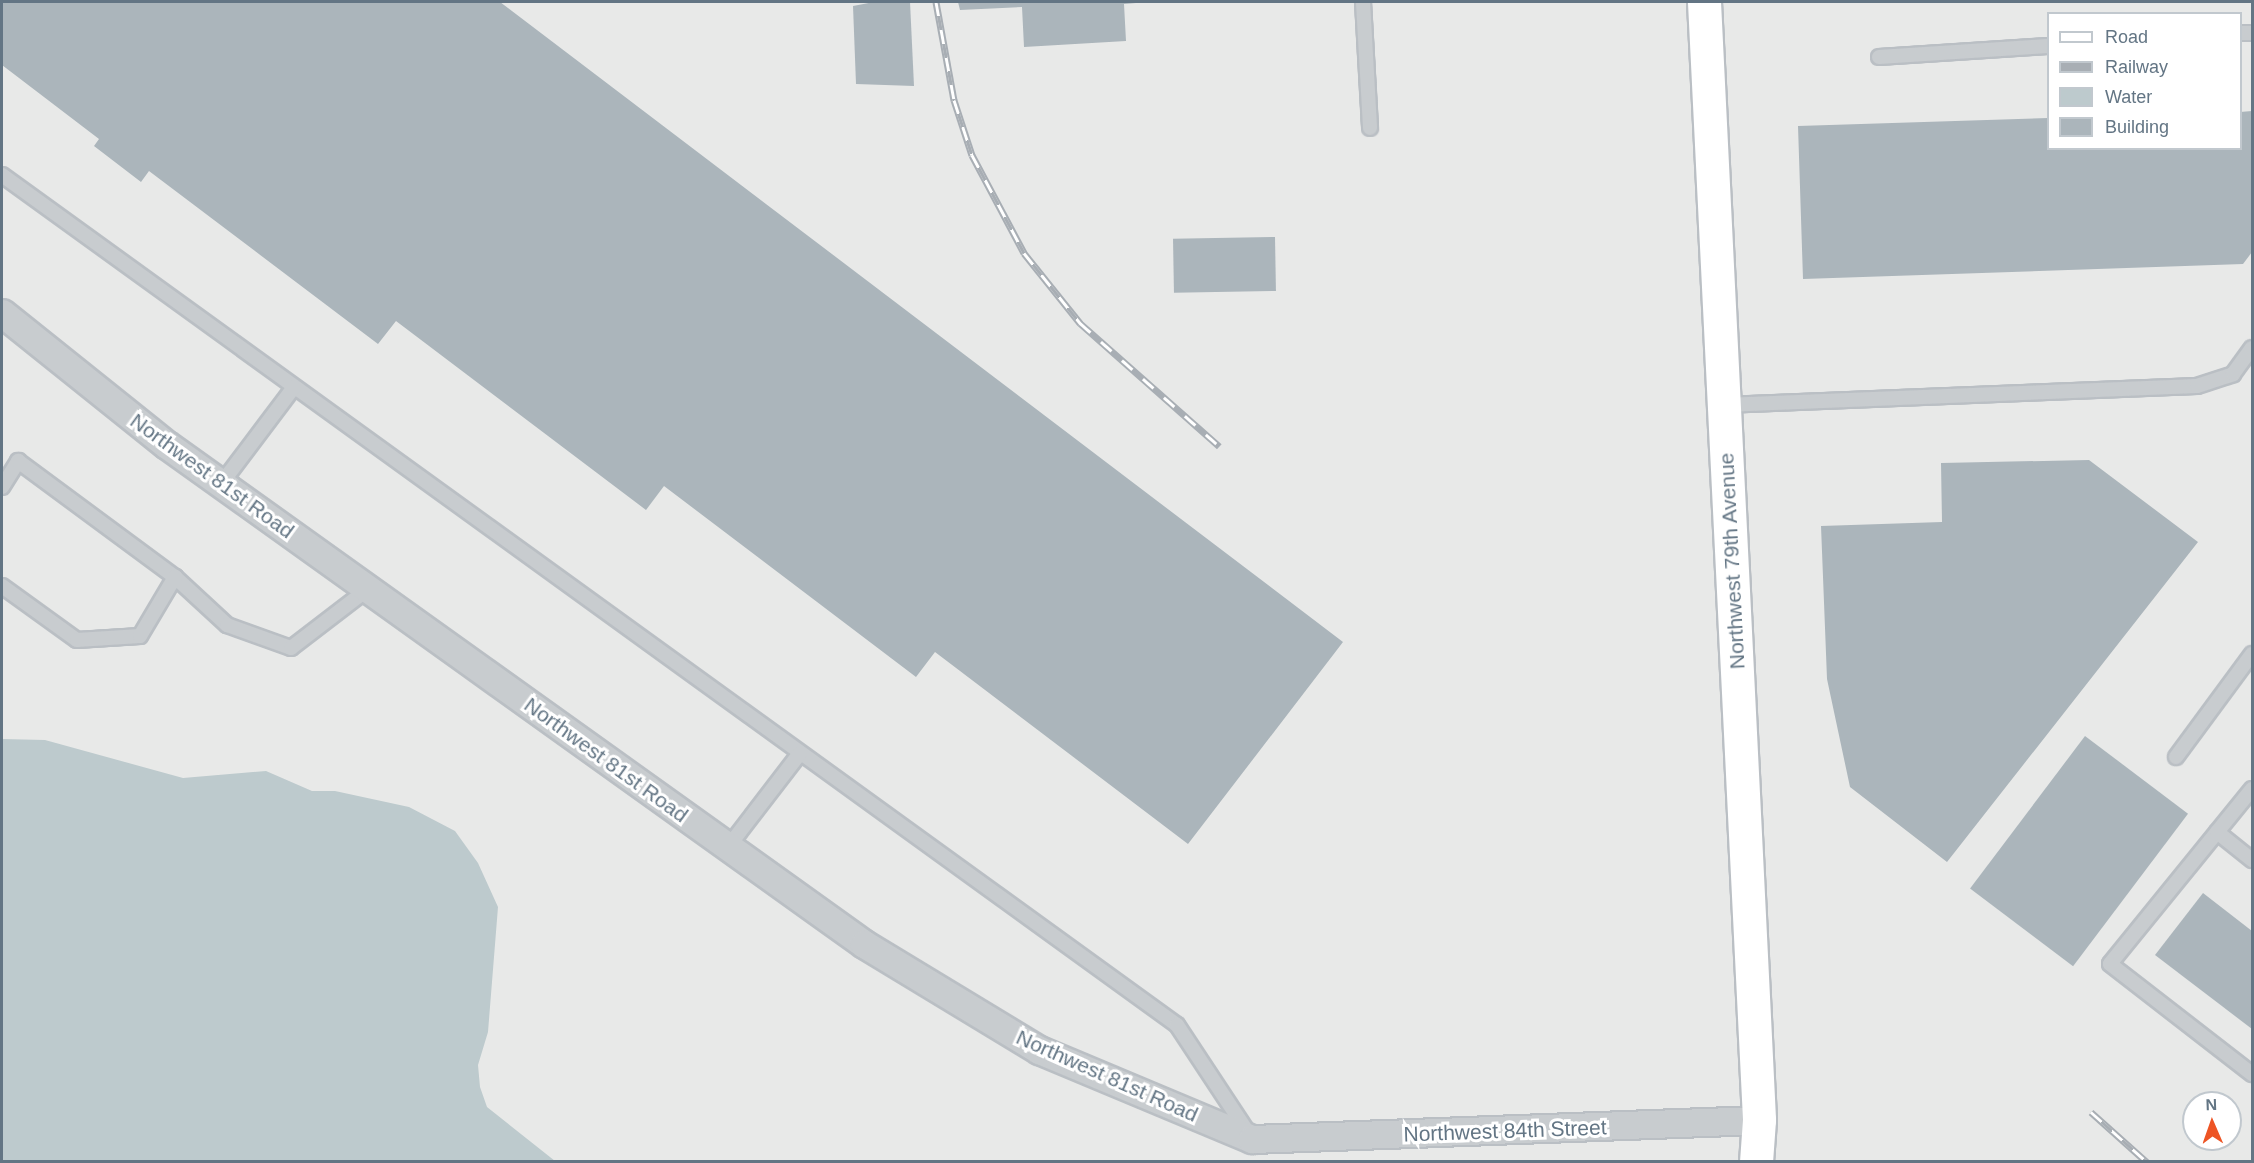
<!DOCTYPE html>
<html>
<head>
<meta charset="utf-8">
<style>
  body { margin:0 }
  #map { position:relative; width:2254px; height:1163px; overflow:hidden; background:#fafaf7; font-family:Arial,sans-serif }
  div>[style] { position:absolute }
  .built>* { inset:0; background:#e8e9e8 }
  .water>* { inset:0; background:#bdcacd }
  .building>* { inset:0; background:#abb5bb; transform-origin:0 0 }
  .roads { filter:drop-shadow(2px 0 #babfc4) drop-shadow(-2px 0 #babfc4) drop-shadow(0 2px #babfc4) drop-shadow(0 -2px #babfc4) }
  .lane>* { height:14px; margin:-7px; padding:0 7px; transform-origin:7px; border-radius:7px; background:#c8cccf }
  .street>* { height:27px; margin:-13.5px; padding:0 13.5px; transform-origin:13.5px; border-radius:13.5px; background:#c8cccf }
  .secondary>* { height:33px; margin:-16.5px; padding:0 16.5px; transform-origin:16.5px; border-radius:16.5px; background:#fff }
  .rail>* { height:7px; margin-top:-3.5px; transform-origin:0; background:repeating-linear-gradient(90deg,#fff 0 14px,#a8aeb4 0 28px); box-sizing:border-box; border-block:2px solid #a8aeb4 }
  span { translate:-50% -50%; white-space:nowrap; text-align:center; line-height:1.15; -webkit-text-stroke:6px #fff; paint-order:stroke }
  .street-label { font-size:21px; color:#637584 }
  .frame { position:absolute; inset:0; border:3px solid #637584; pointer-events:none }
  .legend { position:absolute; left:2047px; top:12px; width:195px; height:138px; box-sizing:border-box; background:#fff; border:2px solid #c1c8ce; margin:0; padding:8px 10px; list-style:none; font-size:18px; color:#637584 }
  .legend li { display:flex; align-items:center; gap:12px; height:30px }
  .legend b { width:30px; border:2px solid #c1c8ce }
  .north { position:absolute; left:2182px; top:1091px; width:60px; height:60px; box-sizing:border-box; background:#fff; border:2px solid #c1c8ce; border-radius:50%; rotate:358deg; font-size:16px; font-weight:700; line-height:24px; text-align:center; color:#637584 }
  .north::after { content:''; display:block; margin:auto; width:21px; height:27px; background:#ed5424; clip-path:polygon(50% 0,100% 100%,50% 72%,0 100%) }
</style>
</head>
<body>
<div id="map">
  <div class="built">
    <i style="clip-path:polygon(evenodd,2px 2px,2252px 2px,2252px 1161px,2px 1161px,2px 2px,2048px 14px,2240px 14px,2240px 148px,2048px 148px,2048px 14px,2px 2px,2194px 1103px,2230px 1103px,2230px 1139px,2194px 1139px,2194px 1103px)"></i>
  </div>
  <div class="water">
    <i style="clip-path:polygon(2px 739px,45px 740px,183px 778px,266px 771px,312px 791px,335px 791px,409px 807px,455px 831px,478px 863px,498px 907px,488px 1032px,478px 1065px,480px 1087px,487px 1107px,555px 1161px,2px 1161px)"></i>
  </div>
  <div class="building">
    <i style="clip-path:polygon(2px 2px,500px 2px,1343px 642px,1188px 844px,935px 652px,916px 677px,664px 486px,646px 510px,396px 321px,378px 344px,149px 171px,141px 182px,94px 146px,99px 139px,2px 65px)"></i>
    <i style="clip-path:polygon(874px 2px,910px 2px,914px 86px,856px 84px,853px 6px)"></i>
    <i style="clip-path:polygon(958px 2px,1136px 2px,1136px 3px,1124px 4px,1126px 41px,1024px 47px,1022px 7px,960px 10px)"></i>
    <i style="clip-path:polygon(2252px 111px,2252px 252px,2243px 264px,1803px 279px,1798px 126px,2048px 118px,2048px 148px,2240px 148px,2240px 112px)"></i>
    <i style="left:1275px;top:237px;width:54px;height:102px;rotate:89deg"></i>
    <i style="clip-path:polygon(2089px 460px,2198px 542px,1947px 862px,1850px 787px,1827px 679px,1821px 526px,1942px 522px,1941px 463px)"></i>
    <i style="left:2085px;top:736px;width:129px;height:191px;rotate:37deg"></i>
    <i style="clip-path:polygon(2203px 893px,2252px 931px,2252px 1029px,2155px 955px)"></i>
  </div>
  <div class="roads">
    <div class="lane">
      <i style="left:1363px;top:2px;width:126px;rotate:86.8deg"></i>
      <i style="left:2240px;top:33px;width:12px"></i>
      <i style="left:1879px;top:57px;width:169px;rotate:-3.7deg"></i>
      <i style="left:2px;top:175px;width:1450px;rotate:35.88deg"></i>
      <i style="left:1177px;top:1025px;width:131px;rotate:56.6deg"></i>
      <i style="left:1724px;top:405px;width:473px;rotate:-2.3deg"></i>
      <i style="left:2197px;top:386px;width:38px;rotate:-18deg"></i>
      <i style="left:2233px;top:374px;width:32px;rotate:-54deg"></i>
      <i style="left:221px;top:484px;width:121px;rotate:-53deg"></i>
      <i style="left:2px;top:487px;width:31px;rotate:-58deg"></i>
      <i style="left:18px;top:461px;width:195px;rotate:36.5deg"></i>
      <i style="left:175px;top:577px;width:71px;rotate:42.7deg"></i>
      <i style="left:227px;top:625px;width:68px;rotate:19.8deg"></i>
      <i style="left:291px;top:648px;width:97px;rotate:-37.5deg"></i>
      <i style="left:2px;top:586px;width:92px;rotate:35.8deg"></i>
      <i style="left:77px;top:640px;width:63px;rotate:-3.6deg"></i>
      <i style="left:140px;top:636px;width:69px;rotate:-59.3deg"></i>
      <i style="left:2176px;top:757px;width:128px;rotate:-53.6deg"></i>
      <i style="left:2252px;top:789px;width:225px;rotate:129.1deg"></i>
      <i style="left:2110px;top:964px;width:180px;rotate:37.8deg"></i>
      <i style="left:2217px;top:832px;width:45px;rotate:38.7deg"></i>
      <i style="left:728px;top:847px;width:118px;rotate:-52.5deg"></i>
    </div>
    <div class="street">
      <i style="left:2px;top:313px;width:211px;rotate:38.7deg"></i>
      <i style="left:167px;top:445px;width:857px;rotate:35.6deg"></i>
      <i style="left:864px;top:944px;width:205px;rotate:31.2deg"></i>
      <i style="left:1039px;top:1050px;width:231px;rotate:22.7deg"></i>
      <i style="left:1252px;top:1139px;width:507px;rotate:-2.15deg"></i>
    </div>
    <div class="secondary">
      <i style="left:1704px;top:2px;width:1119px;rotate:87.18deg"></i>
      <i style="left:1759px;top:1120px;width:42px;rotate:94.1deg"></i>
    </div>
  </div>
  <div class="rail">
    <i style="left:936px;top:2px;width:100px;rotate:79.6deg"></i>
    <i style="left:954px;top:100px;width:58px;rotate:71.9deg"></i>
    <i style="left:972px;top:155px;width:111px;rotate:62deg"></i>
    <i style="left:1024px;top:253px;width:90px;rotate:51.3deg"></i>
    <i style="left:1080px;top:323px;width:186px;rotate:41.5deg"></i>
    <i style="left:2091px;top:1112px;width:75px;rotate:41.8deg"></i>
  </div>
  <div class="street-label">
    <span style="left:212px;top:476px;rotate:36deg">Northwest 81st Road</span>
    <span style="left:1732px;top:561px;rotate:-93deg">Northwest 79th Avenue</span>
    <span style="left:606px;top:760px;rotate:36deg">Northwest 81st Road</span>
    <span style="left:1107px;top:1076px;rotate:24deg">Northwest 81st Road</span>
    <span style="left:1505px;top:1131px;rotate:-2deg">Northwest 84th Street</span>
  </div>
  <div class="frame"></div>
  <ul class="legend">
  <li><b style="height:8px;background:#fff"></b>Road</li>
  <li><b style="height:8px;background:#a8aeb4"></b>Railway</li>
  <li><b style="height:16px;background:#bdcacd"></b>Water</li>
  <li><b style="height:16px;background:#abb5bb"></b>Building</li>
  </ul>
  <div class="north">N</div>
</div>
</body>
</html>
